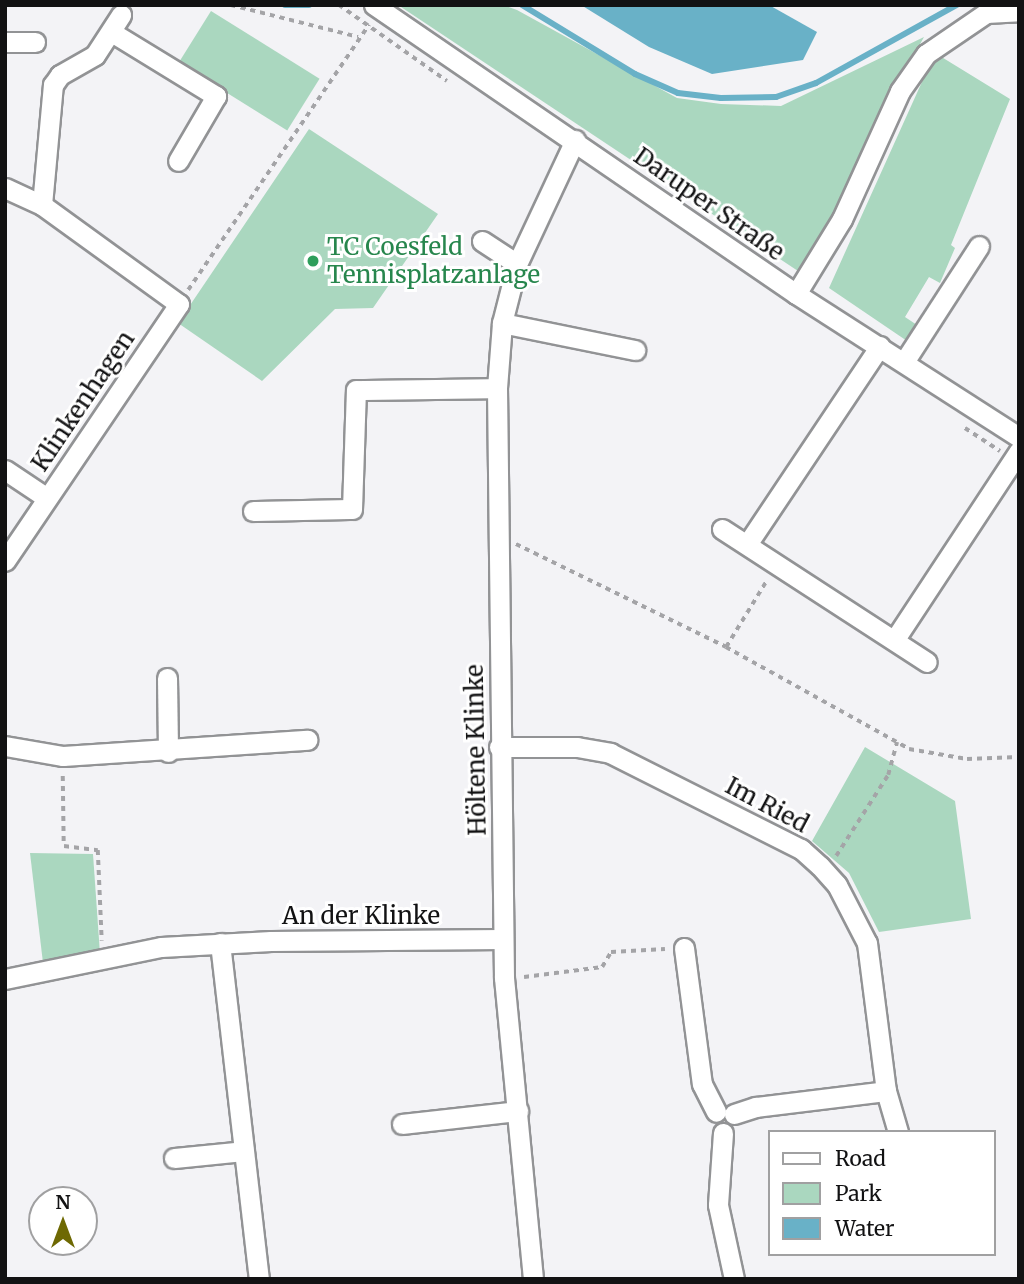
<!DOCTYPE html>
<html>
<head>
<meta charset="utf-8">
<style>
  body { margin:0 }
  #map { position:relative; width:1024px; height:1284px; overflow:hidden; background:#f3f3f6; font-family:Merriweather,serif }
  div>[style] { position:absolute }
  .green>* { inset:0; background:#aad7bf; transform-origin:0 0 }
  .water>* { inset:0; background:#69b1c7 }
  .stream>* { height:6px; margin:-3px; padding:0 3px; transform-origin:3px; border-radius:3px; background:#69b1c7 }
  .path>* { height:3.5px; margin-top:-1.75px; transform-origin:0; background:repeating-linear-gradient(90deg,#a4a4a7 0 5px,transparent 0 10px) }
  .roads { filter:drop-shadow(2px 0 #929395) drop-shadow(-2px 0 #929395) drop-shadow(0 2px #929395) drop-shadow(0 -2px #929395) }
  .minor>* { height:19px; margin:-9.5px; padding:0 9.5px; transform-origin:9.5px; border-radius:9.5px; background:#fff }
  .dots>* { width:19px; height:19px; translate:-50% -50%; box-sizing:border-box; border:4px solid #fff; border-radius:50% }
  span { translate:-50% -50%; white-space:nowrap; text-align:center; line-height:1.15; -webkit-text-stroke:6px #fff; paint-order:stroke }
  .street-label { font-size:24px; color:#121213 }
  .leisure-label { font-size:24px; color:#27864d }
  .left { translate:0 -50%; text-align:left }
  .frame { position:absolute; inset:0; border:7px solid #121213; pointer-events:none }
  .legend { position:absolute; left:768px; top:1130px; width:228px; height:126px; box-sizing:border-box; background:#fff; border:2px solid #a0a0a1; margin:0; padding:9px 12px; list-style:none; font-size:21px; color:#121213 }
  .legend li { display:flex; align-items:center; gap:14px; height:35px }
  .legend b { width:35px; border:2px solid #a0a0a1 }
  .north { position:absolute; left:28px; top:1186px; width:70px; height:70px; box-sizing:border-box; background:#fff; border:2px solid #a0a0a1; border-radius:50%; rotate:0deg; font-size:19px; font-weight:700; line-height:28px; text-align:center; color:#121213 }
  .north::after { content:''; display:block; margin:auto; width:24px; height:32px; background:#6e6903; clip-path:polygon(50% 0,100% 100%,50% 72%,0 100%) }
</style>
</head>
<body>
<div id="map">
  <div class="green">
    <i style="clip-path:polygon(398px 5px,503px 5px,517px 10px,677px 98px,721px 104px,781px 106px,924px 37px,899px 82px,839px 214px,801px 273px)"></i>
    <i style="left:211px;top:11px;width:128px;height:61px;rotate:32deg"></i>
    <i style="clip-path:polygon(935px 53px,1010px 99px,951px 245px,955px 248px,940px 283px,929px 277px,905px 317px,920px 327px,910px 343px,829px 288px)"></i>
    <i style="clip-path:polygon(309px 129px,438px 214px,373px 308px,335px 309px,262px 381px,178px 323px)"></i>
    <i style="clip-path:polygon(865px 747px,955px 801px,971px 919px,879px 932px,849px 873px,812px 841px)"></i>
    <i style="clip-path:polygon(30px 853px,93px 854px,100px 954px,43px 963px)"></i>
  </div>
  <div class="water">
    <i style="clip-path:polygon(581px 5px,769px 5px,817px 32px,803px 60px,712px 74px,649px 47px)"></i>
  </div>
  <div class="stream">
    <i style="left:285px;top:5px;width:24px"></i>
    <i style="left:522px;top:5px;width:132px;rotate:31.4deg"></i>
    <i style="left:635px;top:74px;width:47px;rotate:23.8deg"></i>
    <i style="left:678px;top:93px;width:43px;rotate:6.6deg"></i>
    <i style="left:721px;top:98px;width:55px;rotate:-1deg"></i>
    <i style="left:776px;top:97px;width:42px;rotate:-19.3deg"></i>
    <i style="left:816px;top:83px;width:161px;rotate:-29deg"></i>
  </div>
  <div class="path">
    <i style="left:231px;top:5px;width:131px;rotate:14.1deg"></i>
    <i style="left:339px;top:5px;width:132px;rotate:35.1deg"></i>
    <i style="left:188px;top:290px;width:321px;rotate:-55.7deg"></i>
    <i style="left:965px;top:428px;width:42px;rotate:33.3deg"></i>
    <i style="left:516px;top:544px;width:234px;rotate:26.1deg"></i>
    <i style="left:726px;top:647px;width:210px;rotate:29.1deg"></i>
    <i style="left:909px;top:749px;width:59px;rotate:9.8deg"></i>
    <i style="left:967px;top:759px;width:52px;rotate:-2.2deg"></i>
    <i style="left:726px;top:647px;width:79px;rotate:-58.5deg"></i>
    <i style="left:63px;top:776px;width:70px;rotate:89.2deg"></i>
    <i style="left:64px;top:846px;width:34px;rotate:7deg"></i>
    <i style="left:98px;top:850px;width:91px;rotate:87.5deg"></i>
    <i style="left:836px;top:856px;width:96px;rotate:-57.3deg"></i>
    <i style="left:888px;top:775px;width:34px;rotate:-75deg"></i>
    <i style="left:524px;top:977px;width:79px;rotate:-7.3deg"></i>
    <i style="left:602px;top:967px;width:17px;rotate:-59deg"></i>
    <i style="left:611px;top:952px;width:54px;rotate:-3.2deg"></i>
  </div>
  <div class="roads">
    <div class="minor">
      <i style="left:374px;top:5px;width:511px;rotate:34.4deg"></i>
      <i style="left:796px;top:294px;width:265px;rotate:32.7deg"></i>
      <i style="left:113px;top:33px;width:121px;rotate:31.5deg"></i>
      <i style="left:216px;top:96px;width:75px;rotate:120.3deg"></i>
      <i style="left:5px;top:42px;width:30px"></i>
      <i style="left:5px;top:188px;width:41px;rotate:24.7deg"></i>
      <i style="left:42px;top:205px;width:169px;rotate:35.9deg"></i>
      <i style="left:179px;top:304px;width:310px;rotate:124.1deg"></i>
      <i style="left:42px;top:205px;width:121px;rotate:-84.8deg"></i>
      <i style="left:53px;top:85px;width:12px;rotate:-55deg"></i>
      <i style="left:60px;top:75px;width:40px;rotate:-29.7deg"></i>
      <i style="left:95px;top:55px;width:48px;rotate:-57deg"></i>
      <i style="left:482px;top:241px;width:42px;rotate:33.3deg"></i>
      <i style="left:796px;top:294px;width:88px;rotate:-58.5deg"></i>
      <i style="left:842px;top:219px;width:141px;rotate:-65.6deg"></i>
      <i style="left:900px;top:91px;width:45px;rotate:-54.9deg"></i>
      <i style="left:926px;top:54px;width:73px;rotate:-34.3deg"></i>
      <i style="left:986px;top:13px;width:33px;rotate:-3deg"></i>
      <i style="left:502px;top:323px;width:136px;rotate:11.5deg"></i>
      <i style="left:904px;top:362px;width:138px;rotate:-57.1deg"></i>
      <i style="left:5px;top:470px;width:50px;rotate:33.7deg"></i>
      <i style="left:253px;top:511px;width:99px;rotate:-1.2deg"></i>
      <i style="left:352px;top:509px;width:119px;rotate:-88.1deg"></i>
      <i style="left:356px;top:390px;width:141px;rotate:-0.8deg"></i>
      <i style="left:722px;top:529px;width:244px;rotate:33deg"></i>
      <i style="left:748px;top:543px;width:237px;rotate:-56.2deg"></i>
      <i style="left:895px;top:639px;width:225px;rotate:-56.6deg"></i>
      <i style="left:167px;top:678px;width:74px;rotate:89.2deg"></i>
      <i style="left:5px;top:746px;width:59px;rotate:9.8deg"></i>
      <i style="left:63px;top:756px;width:245px;rotate:-3.8deg"></i>
      <i style="left:499px;top:747px;width:78px"></i>
      <i style="left:577px;top:747px;width:34px;rotate:10deg"></i>
      <i style="left:610px;top:753px;width:214px;rotate:26.7deg"></i>
      <i style="left:801px;top:849px;width:25px;rotate:42deg"></i>
      <i style="left:820px;top:866px;width:25px;rotate:48deg"></i>
      <i style="left:837px;top:885px;width:65px;rotate:62.7deg"></i>
      <i style="left:867px;top:943px;width:149px;rotate:82.7deg"></i>
      <i style="left:886px;top:1091px;width:43px;rotate:73.7deg"></i>
      <i style="left:220px;top:943px;width:338px;rotate:83.4deg"></i>
      <i style="left:684px;top:948px;width:137px;rotate:82.5deg"></i>
      <i style="left:702px;top:1084px;width:31px;rotate:63deg"></i>
      <i style="left:5px;top:979px;width:159px;rotate:-11.6deg"></i>
      <i style="left:161px;top:947px;width:110px;rotate:-3.1deg"></i>
      <i style="left:271px;top:941px;width:232px;rotate:-0.5deg"></i>
      <i style="left:734px;top:1114px;width:23px;rotate:-18deg"></i>
      <i style="left:756px;top:1107px;width:131px;rotate:-7deg"></i>
      <i style="left:402px;top:1124px;width:117px;rotate:-6.4deg"></i>
      <i style="left:723px;top:1133px;width:72px;rotate:94deg"></i>
      <i style="left:718px;top:1205px;width:76px;rotate:77.8deg"></i>
      <i style="left:174px;top:1158px;width:70px;rotate:-5.7deg"></i>
      <i style="left:533px;top:1279px;width:302px;rotate:-95.5deg"></i>
      <i style="left:504px;top:978px;width:590px;rotate:-90.68deg"></i>
      <i style="left:497px;top:388px;width:65px;rotate:-85.6deg"></i>
      <i style="left:502px;top:323px;width:61px;rotate:-75.7deg"></i>
      <i style="left:517px;top:264px;width:137px;rotate:-64.9deg"></i>
    </div>
  </div>
  <div class="dots">
    <i style="left:313px;top:261px;background:#2e9e5b"></i>
  </div>
  <div class="street-label">
    <span style="left:709px;top:204px;rotate:35deg">Daruper Straße</span>
    <span style="left:83px;top:401px;rotate:-56deg">Klinkenhagen</span>
    <span style="left:476px;top:750px;rotate:-91deg">Höltene Klinke</span>
    <span style="left:767px;top:805px;rotate:28deg">Im Ried</span>
    <span style="left:361px;top:916px">An der Klinke</span>
  </div>
  <div class="leisure-label">
    <span class="left" style="left:327px;top:261px">TC Coesfeld<br>Tennisplatzanlage</span>
  </div>
  <div class="frame"></div>
  <ul class="legend">
  <li><b style="height:9px;background:#fff"></b>Road</li>
  <li><b style="height:19px;background:#aad7bf"></b>Park</li>
  <li><b style="height:19px;background:#69b1c7"></b>Water</li>
  </ul>
  <div class="north">N</div>
</div>
</body>
</html>
